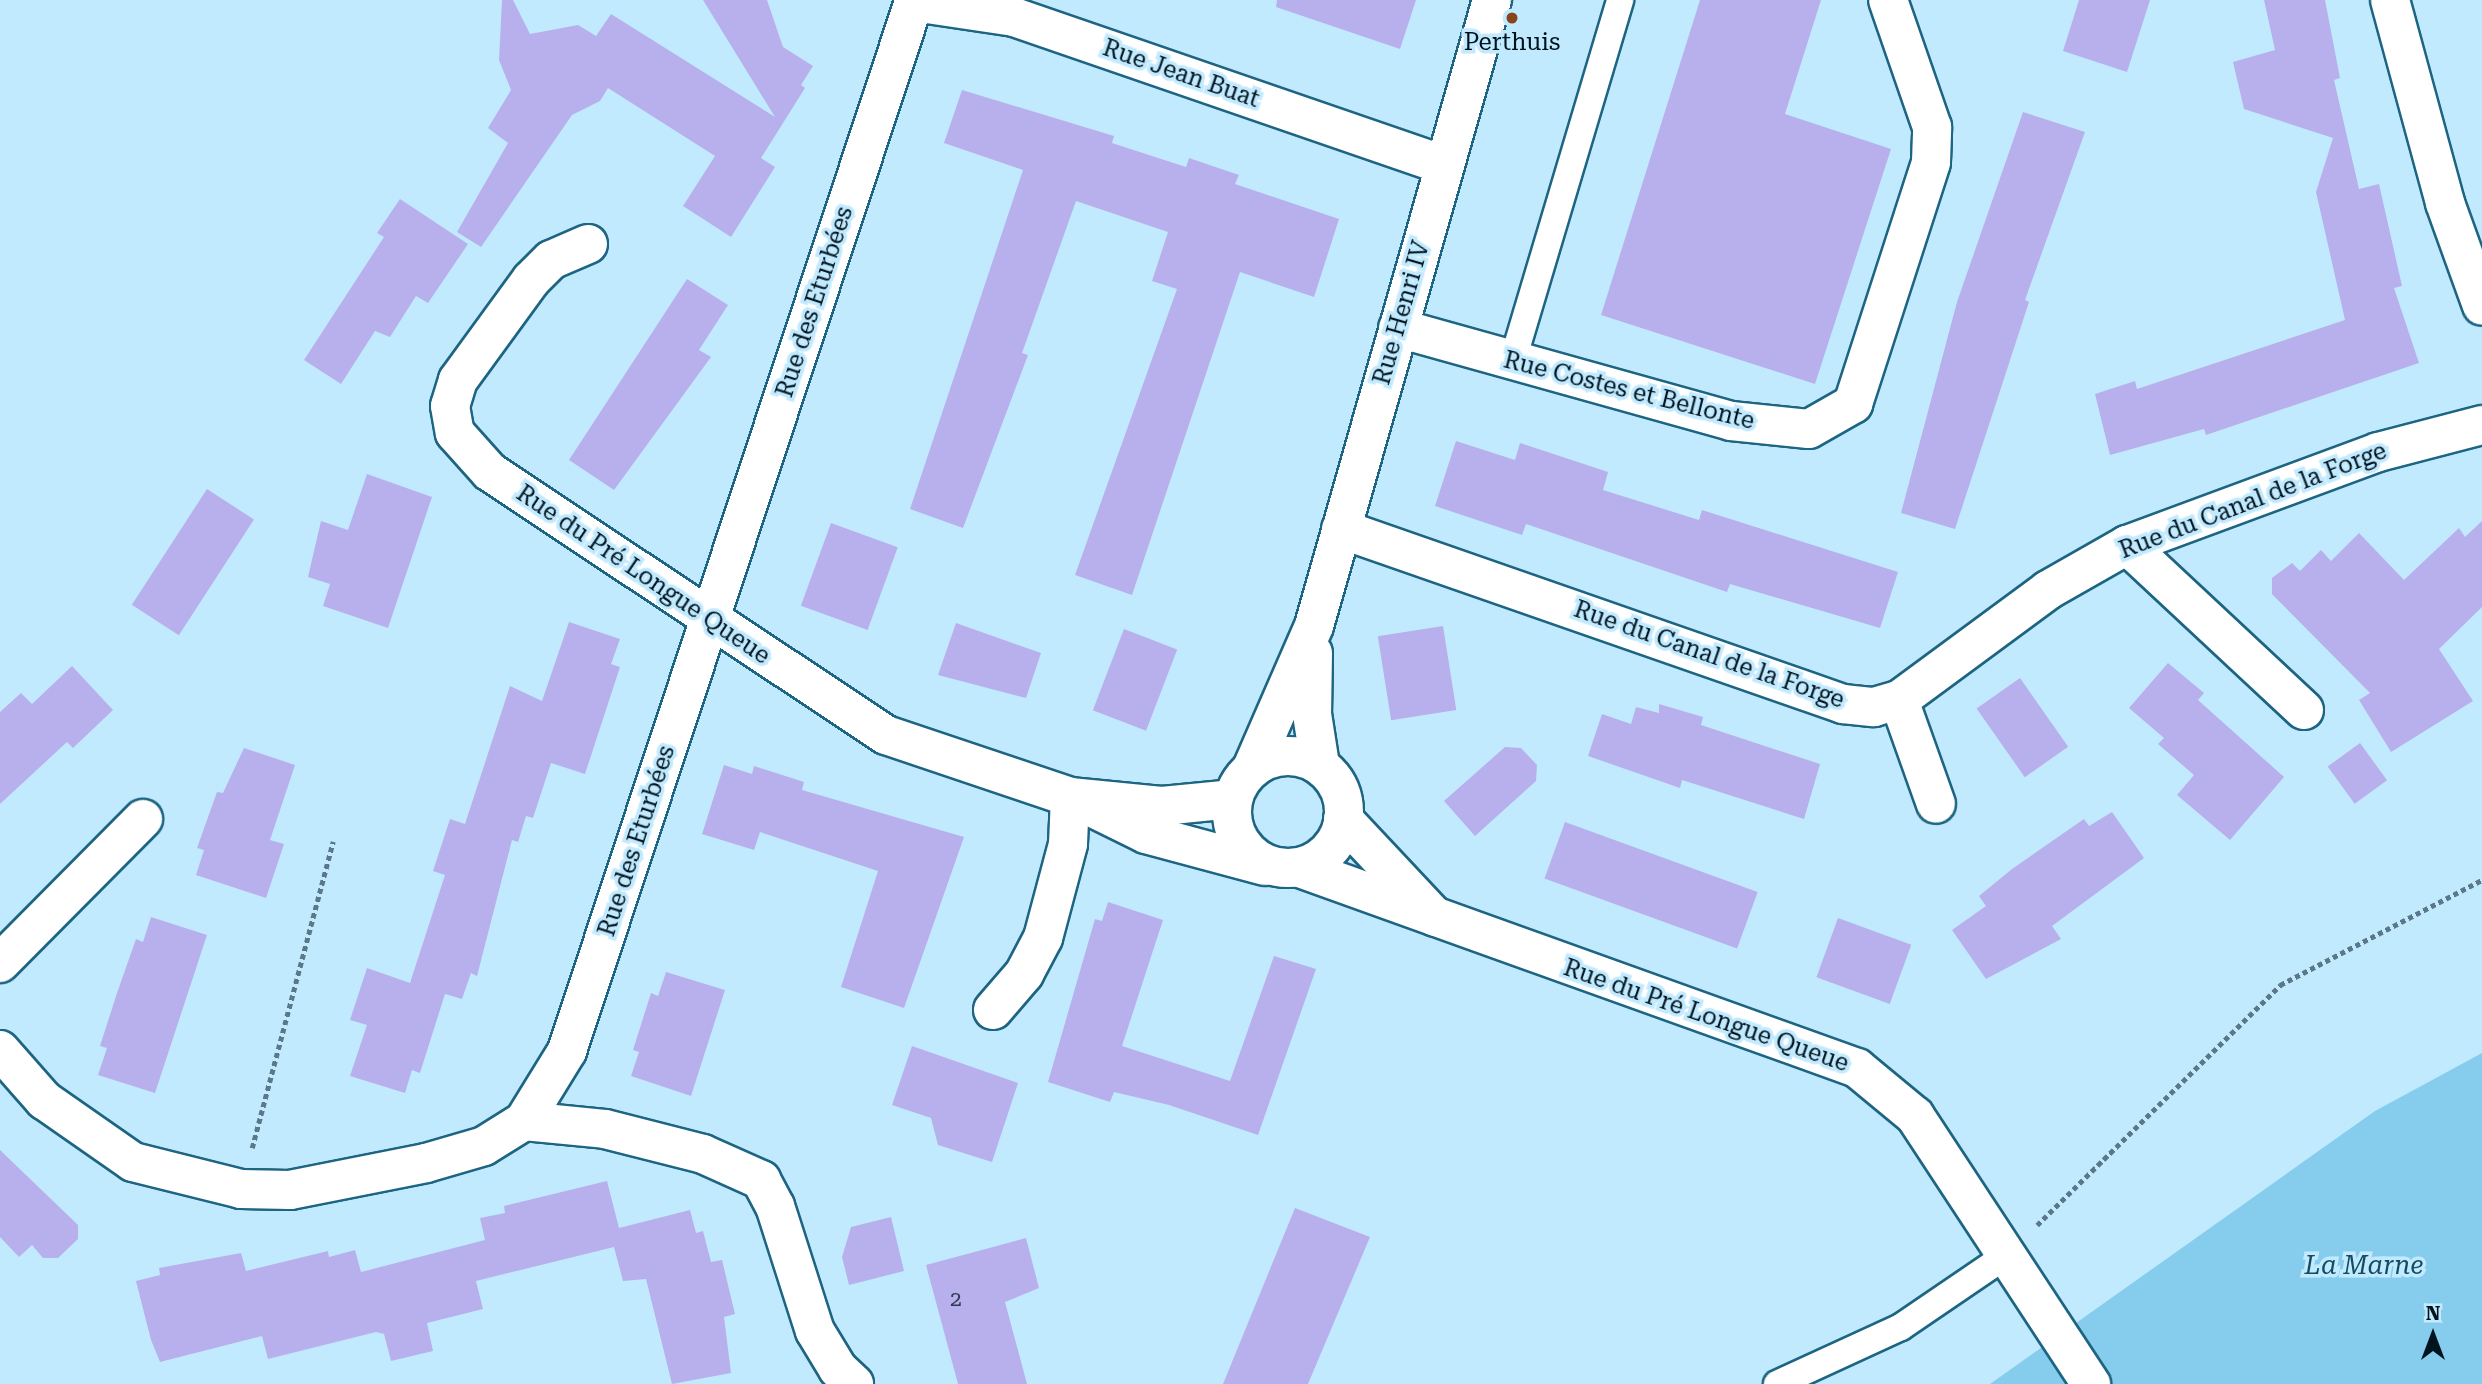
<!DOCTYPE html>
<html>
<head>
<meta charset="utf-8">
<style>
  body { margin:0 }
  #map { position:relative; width:2482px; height:1384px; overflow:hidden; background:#c2eafe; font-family:"Roboto Serif",serif }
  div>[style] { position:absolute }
  .water>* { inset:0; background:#86cced }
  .building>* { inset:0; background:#b7b0ec; transform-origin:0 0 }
  .path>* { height:4.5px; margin-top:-2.25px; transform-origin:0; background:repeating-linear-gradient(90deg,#5a7887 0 5px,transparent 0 8.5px) }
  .roads { filter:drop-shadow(2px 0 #1d6582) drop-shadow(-2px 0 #1d6582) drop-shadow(0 2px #1d6582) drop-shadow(0 -2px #1d6582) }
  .service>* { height:26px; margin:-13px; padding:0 13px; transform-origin:13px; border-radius:13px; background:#fff }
  .minor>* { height:38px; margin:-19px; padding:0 19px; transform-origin:19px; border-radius:19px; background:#fff }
  .minor>.ring { margin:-19px; padding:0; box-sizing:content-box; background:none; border:38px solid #fff; border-radius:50% }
  .dots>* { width:19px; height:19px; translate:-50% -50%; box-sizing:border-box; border:4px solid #c2eafe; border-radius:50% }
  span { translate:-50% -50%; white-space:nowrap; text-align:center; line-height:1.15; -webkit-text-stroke:7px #c2eafe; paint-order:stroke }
  .number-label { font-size:21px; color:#2e3b52 }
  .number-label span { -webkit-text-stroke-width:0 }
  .poi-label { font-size:24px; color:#00141f }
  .street-label { font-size:24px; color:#00141f }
  .water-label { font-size:26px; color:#124c63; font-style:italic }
  .north { position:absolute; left:2398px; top:1300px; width:70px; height:70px; -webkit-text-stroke:5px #c2eafe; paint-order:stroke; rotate:0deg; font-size:19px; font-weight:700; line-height:28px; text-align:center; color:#00141f }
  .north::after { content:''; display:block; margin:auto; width:24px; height:32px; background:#00141f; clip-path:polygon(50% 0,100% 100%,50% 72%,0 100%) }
</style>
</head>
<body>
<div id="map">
  <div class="water">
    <i style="clip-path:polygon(2482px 1053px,2482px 1384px,1990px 1384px,2375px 1111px)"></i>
  </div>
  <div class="building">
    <i style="clip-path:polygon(502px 0,513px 0,530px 34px,578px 25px,596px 36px,611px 14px,775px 117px,703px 0,767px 0,783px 47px,813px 66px,801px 85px,805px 88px,761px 158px,775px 167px,731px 237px,683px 206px,715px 156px,608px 88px,600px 101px,572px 115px,481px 247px,457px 232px,508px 143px,488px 128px,511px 90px,499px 60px)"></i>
    <i style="clip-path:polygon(1277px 0,1416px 0,1400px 49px,1276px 7px)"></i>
    <i style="clip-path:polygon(1700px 0,1821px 0,1785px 114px,1891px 149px,1815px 384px,1601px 315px)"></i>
    <i style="clip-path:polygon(2079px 0,2150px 0,2127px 72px,2063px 51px)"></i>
    <i style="clip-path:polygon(2264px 0,2325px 0,2340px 78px,2334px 80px,2359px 189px,2379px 184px,2402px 286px,2394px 288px,2419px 363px,2206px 435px,2204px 429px,2110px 455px,2095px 394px,2135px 381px,2137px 389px,2345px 320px,2316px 192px,2333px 138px,2244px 109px,2233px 62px,2275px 50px)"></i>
    <i style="clip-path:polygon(962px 90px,1114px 136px,1112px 143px,1186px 167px,1189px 158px,1239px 175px,1235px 184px,1339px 219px,1314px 297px,1240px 272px,1132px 595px,1075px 575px,1177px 289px,1152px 281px,1168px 232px,1076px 201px,1022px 353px,1028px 355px,963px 528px,910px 509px,1023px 170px,944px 143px)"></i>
    <i style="clip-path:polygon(2023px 112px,2085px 132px,2025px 300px,2029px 302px,1955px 529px,1901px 513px,1957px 302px)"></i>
    <i style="clip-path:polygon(400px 199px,468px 244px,428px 303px,416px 296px,390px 337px,375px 331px,341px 384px,304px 360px,384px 237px,377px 233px)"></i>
    <i style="clip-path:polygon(687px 279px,728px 305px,699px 350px,711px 357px,614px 490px,569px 460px)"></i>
    <i style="clip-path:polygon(1456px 441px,1515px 460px,1520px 443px,1608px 472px,1603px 490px,1699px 520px,1702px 510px,1898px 572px,1880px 628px,1730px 584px,1727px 592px,1526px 524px,1522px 535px,1435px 506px)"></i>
    <i style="clip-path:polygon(367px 474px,432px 497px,388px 628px,323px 606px,330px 584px,308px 577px,321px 521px,348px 530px)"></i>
    <i style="left:207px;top:489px;width:56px;height:138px;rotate:33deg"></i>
    <i style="clip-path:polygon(2482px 521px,2482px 607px,2439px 649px,2473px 701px,2391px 752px,2359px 700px,2370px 693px,2272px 594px,2272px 578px,2292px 563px,2300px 571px,2321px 550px,2331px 561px,2359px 533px,2404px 580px,2459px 528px,2465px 537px)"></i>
    <i style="left:831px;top:523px;width:71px;height:88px;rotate:20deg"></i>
    <i style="clip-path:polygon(569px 622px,620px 639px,611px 664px,620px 667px,585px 774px,551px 763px,533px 818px,526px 816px,518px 842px,512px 840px,477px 976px,471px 973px,462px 999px,445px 994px,420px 1073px,412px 1070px,405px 1093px,350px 1076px,367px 1025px,350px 1020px,367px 968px,410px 983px,445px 875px,433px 871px,450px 819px,465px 824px,510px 686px,542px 701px)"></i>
    <i style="clip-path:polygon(956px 623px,1041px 653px,1026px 698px,938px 675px)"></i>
    <i style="left:1443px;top:626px;width:85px;height:66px;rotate:81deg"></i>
    <i style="left:1124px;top:629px;width:57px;height:87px;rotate:21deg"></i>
    <i style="clip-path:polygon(2168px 663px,2204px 693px,2198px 700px,2284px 777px,2230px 840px,2177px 795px,2194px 775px,2158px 744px,2164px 738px,2129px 708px)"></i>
    <i style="clip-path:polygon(72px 666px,113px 710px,73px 748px,67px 742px,0 804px,0 712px,21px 693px,32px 704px)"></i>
    <i style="left:2020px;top:678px;width:84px;height:53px;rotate:55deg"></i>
    <i style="clip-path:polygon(1659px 704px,1703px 717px,1701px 725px,1820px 764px,1804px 819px,1682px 780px,1680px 788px,1588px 756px,1602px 714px,1631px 724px,1636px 707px,1659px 713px)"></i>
    <i style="left:2360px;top:743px;width:46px;height:40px;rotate:54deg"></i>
    <i style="clip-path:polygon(1505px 747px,1521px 748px,1537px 765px,1536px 781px,1475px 836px,1444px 801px)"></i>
    <i style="clip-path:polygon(244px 748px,295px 765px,270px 840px,284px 844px,266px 898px,196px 875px,204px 850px,197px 848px,217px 792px,223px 793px)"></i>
    <i style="clip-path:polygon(724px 765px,752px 774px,754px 766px,804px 782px,802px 790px,964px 837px,904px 1008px,841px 987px,878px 871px,760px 832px,754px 850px,702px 834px)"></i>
    <i style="clip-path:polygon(2112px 812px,2144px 858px,2052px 926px,2061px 939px,1986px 979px,1952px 930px,1986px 906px,1979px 896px,2012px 869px,2084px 819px,2089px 826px)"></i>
    <i style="left:1565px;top:822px;width:205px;height:60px;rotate:20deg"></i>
    <i style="clip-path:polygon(1108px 902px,1163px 920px,1122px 1046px,1230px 1081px,1274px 956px,1316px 969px,1258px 1135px,1169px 1105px,1114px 1092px,1110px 1102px,1048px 1082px,1095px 919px,1102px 921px)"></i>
    <i style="clip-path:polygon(151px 917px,207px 935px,155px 1093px,98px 1075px,107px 1048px,100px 1046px,117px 993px,136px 939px,143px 942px)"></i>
    <i style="left:1838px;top:918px;width:78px;height:63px;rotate:20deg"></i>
    <i style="clip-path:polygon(666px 972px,725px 990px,691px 1096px,631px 1076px,639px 1052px,633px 1050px,651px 993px,658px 996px)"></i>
    <i style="clip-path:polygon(912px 1046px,1018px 1083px,992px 1162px,938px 1145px,931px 1118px,892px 1105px)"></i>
    <i style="clip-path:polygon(0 1150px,78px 1225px,78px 1239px,58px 1258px,43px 1258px,32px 1245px,19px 1257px,0 1237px)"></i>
    <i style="clip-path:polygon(607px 1181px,619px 1228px,690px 1210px,696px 1233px,703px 1231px,711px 1262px,722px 1260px,735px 1314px,724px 1317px,731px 1373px,672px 1384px,646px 1279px,623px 1281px,614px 1247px,476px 1281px,483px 1309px,427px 1323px,433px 1351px,391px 1361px,384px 1334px,376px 1332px,268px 1359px,262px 1336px,160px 1362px,151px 1340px,136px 1281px,160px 1275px,159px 1268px,241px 1253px,246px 1271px,328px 1251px,329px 1257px,355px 1250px,361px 1272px,485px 1240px,480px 1218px,505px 1213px,504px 1206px)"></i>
    <i style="clip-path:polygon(1295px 1208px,1370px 1237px,1308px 1384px,1223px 1384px)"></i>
    <i style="clip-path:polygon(891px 1217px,904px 1271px,849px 1285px,842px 1257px,851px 1227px)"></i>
    <i style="clip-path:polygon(1026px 1238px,1039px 1288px,1005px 1302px,1027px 1384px,958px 1384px,926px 1265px)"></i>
  </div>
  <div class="path">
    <i style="left:252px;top:1148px;width:317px;rotate:-75.2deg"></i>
    <i style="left:2037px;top:1225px;width:342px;rotate:-44.6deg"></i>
    <i style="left:2280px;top:985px;width:228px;rotate:-27.5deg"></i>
  </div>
  <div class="roads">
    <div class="service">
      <i style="left:1512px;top:363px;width:379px;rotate:-73.4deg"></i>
      <i style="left:1777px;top:1384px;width:136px;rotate:-24.7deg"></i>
      <i style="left:1901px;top:1327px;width:130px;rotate:-34.3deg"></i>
    </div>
    <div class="minor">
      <i style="left:2390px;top:0;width:210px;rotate:74.8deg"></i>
      <i style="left:2445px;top:203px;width:109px;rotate:70.2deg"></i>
      <i style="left:914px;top:2px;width:101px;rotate:8.5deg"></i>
      <i style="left:1014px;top:17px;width:454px;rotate:19deg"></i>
      <i style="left:588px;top:244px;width:40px;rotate:156.6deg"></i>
      <i style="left:551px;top:260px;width:28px;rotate:135deg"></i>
      <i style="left:531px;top:280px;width:124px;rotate:126.1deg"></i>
      <i style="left:458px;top:380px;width:27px;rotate:107deg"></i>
      <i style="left:450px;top:406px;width:27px;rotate:80deg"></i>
      <i style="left:455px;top:433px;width:52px;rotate:48.1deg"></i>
      <i style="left:490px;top:472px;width:475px;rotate:33.6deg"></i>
      <i style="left:886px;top:735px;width:194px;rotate:18.6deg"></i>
      <i style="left:1070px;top:797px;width:92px;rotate:5.6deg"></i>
      <i style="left:1162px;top:806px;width:70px;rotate:-5.7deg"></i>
      <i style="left:1398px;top:328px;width:346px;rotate:15.6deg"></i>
      <i style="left:1731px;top:421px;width:78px;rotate:5.9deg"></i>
      <i style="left:1809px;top:429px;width:51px;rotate:-29.6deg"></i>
      <i style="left:1853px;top:404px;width:254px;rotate:-72.1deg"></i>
      <i style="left:1931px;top:162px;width:35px;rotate:-88deg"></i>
      <i style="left:1932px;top:127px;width:134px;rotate:-109.1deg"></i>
      <i style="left:1341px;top:529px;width:532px;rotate:19.22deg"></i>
      <i style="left:1843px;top:704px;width:31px;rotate:6deg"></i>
      <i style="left:1874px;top:707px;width:26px;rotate:-16deg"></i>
      <i style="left:1899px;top:700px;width:185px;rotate:-36.4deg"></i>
      <i style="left:2048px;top:590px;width:91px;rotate:-29.7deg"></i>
      <i style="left:2127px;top:545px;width:268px;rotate:-20.3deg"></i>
      <i style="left:2378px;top:452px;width:107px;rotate:-14.6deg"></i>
      <i style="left:2127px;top:545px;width:242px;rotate:43deg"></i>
      <i style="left:1313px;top:653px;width:61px;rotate:90.9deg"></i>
      <i style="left:1312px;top:714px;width:52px;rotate:81.1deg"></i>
      <i style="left:1899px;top:700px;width:110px;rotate:70.4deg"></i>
      <i class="ring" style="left:1232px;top:756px;width:74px;height:74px"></i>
      <i style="left:1252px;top:768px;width:155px;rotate:-66.4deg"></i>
      <i style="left:1314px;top:626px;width:651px;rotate:-74.13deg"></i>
      <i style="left:1091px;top:807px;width:61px;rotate:26.1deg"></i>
      <i style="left:1146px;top:834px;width:123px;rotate:15.1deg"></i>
      <i style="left:1343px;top:819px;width:134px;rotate:46.8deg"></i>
      <i style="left:1300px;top:868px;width:592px;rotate:19.75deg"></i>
      <i style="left:1857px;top:1068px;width:75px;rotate:39.6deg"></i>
      <i style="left:1915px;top:1116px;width:321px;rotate:56.7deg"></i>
      <i style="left:0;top:963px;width:203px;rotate:-45.2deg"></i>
      <i style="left:993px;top:1010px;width:48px;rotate:-49.3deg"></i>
      <i style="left:1024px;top:974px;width:41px;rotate:-62.2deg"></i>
      <i style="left:1043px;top:938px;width:97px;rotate:-75.1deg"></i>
      <i style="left:1068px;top:844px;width:47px;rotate:-87.6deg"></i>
      <i style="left:0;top:1050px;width:67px;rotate:48.7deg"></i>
      <i style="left:44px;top:1100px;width:108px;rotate:34.9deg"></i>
      <i style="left:133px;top:1162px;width:111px;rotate:14deg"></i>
      <i style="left:241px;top:1189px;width:49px;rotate:1.2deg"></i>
      <i style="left:290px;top:1190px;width:139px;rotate:-11.2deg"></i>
      <i style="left:426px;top:1163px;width:60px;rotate:-16.3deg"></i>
      <i style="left:484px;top:1146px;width:47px;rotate:-32deg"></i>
      <i style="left:524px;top:1121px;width:82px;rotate:-58.4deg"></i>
      <i style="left:567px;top:1051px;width:1105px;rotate:-71.7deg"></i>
      <i style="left:524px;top:1121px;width:81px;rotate:5.6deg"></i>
      <i style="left:605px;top:1129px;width:101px;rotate:14.3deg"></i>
      <i style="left:703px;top:1154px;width:64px;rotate:24.1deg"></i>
      <i style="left:761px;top:1180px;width:30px;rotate:62deg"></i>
      <i style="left:775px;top:1206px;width:131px;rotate:72.3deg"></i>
      <i style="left:815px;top:1331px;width:44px;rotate:58.8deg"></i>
      <i style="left:838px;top:1369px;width:22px;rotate:43deg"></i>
    </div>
  </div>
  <div class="dots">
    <i style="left:1512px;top:18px;background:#89451a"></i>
  </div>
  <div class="number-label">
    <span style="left:956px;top:1299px">2</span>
  </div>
  <div class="poi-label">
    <span style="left:1512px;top:43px">Perthuis</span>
  </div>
  <div class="street-label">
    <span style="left:1181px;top:74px;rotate:19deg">Rue Jean Buat</span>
    <span style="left:815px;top:302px;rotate:-72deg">Rue des Eturbées</span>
    <span style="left:1402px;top:313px;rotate:-74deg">Rue Henri IV</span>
    <span style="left:1629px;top:391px;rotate:14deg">Rue Costes et Bellonte</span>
    <span style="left:2253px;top:501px;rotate:-21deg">Rue du Canal de la Forge</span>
    <span style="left:643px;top:575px;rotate:34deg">Rue du Pré Longue Queue</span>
    <span style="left:1709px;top:655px;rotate:19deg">Rue du Canal de la Forge</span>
    <span style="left:637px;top:841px;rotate:-72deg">Rue des Eturbées</span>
    <span style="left:1706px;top:1016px;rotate:19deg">Rue du Pré Longue Queue</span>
  </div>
  <div class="water-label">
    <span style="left:2364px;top:1266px">La Marne</span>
  </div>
  <div class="north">N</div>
</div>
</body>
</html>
